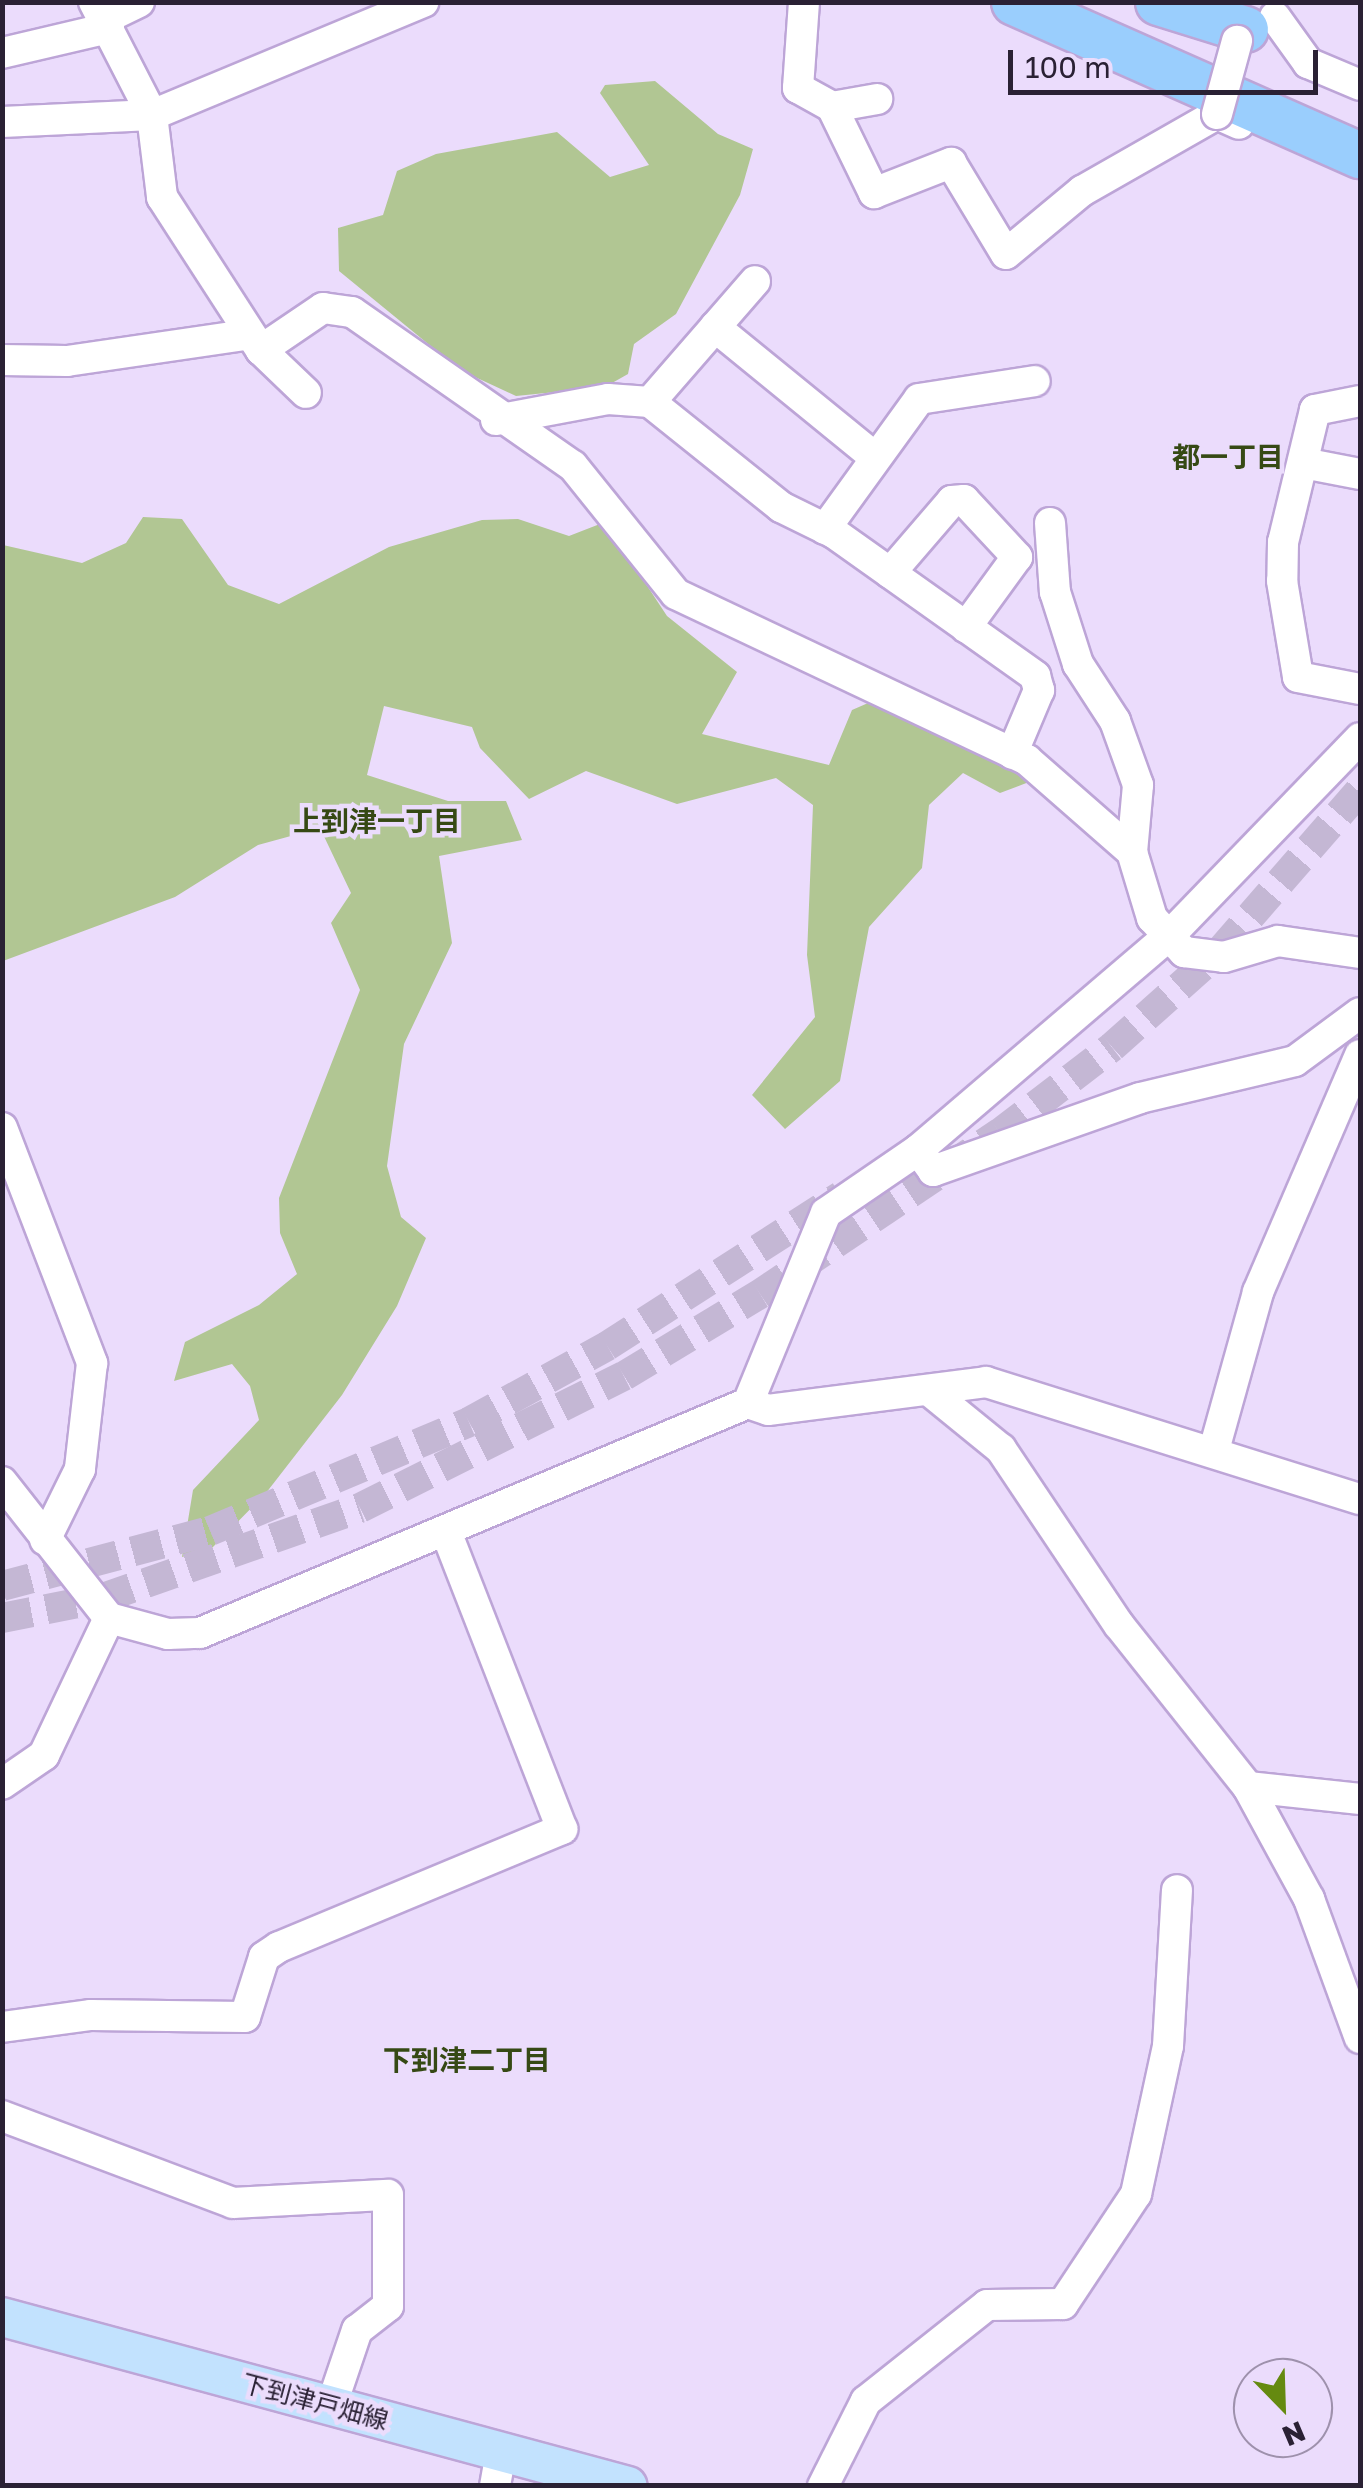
<!DOCTYPE html>
<html>
<head>
<meta charset="utf-8">
<style>
  body { margin:0 }
  #map { position:relative; width:1363px; height:2488px; overflow:hidden; background:#ebdcfc; font-family:"Golos Text","Noto Sans JP",sans-serif }
  div>[style] { position:absolute }
  .green>* { inset:0; background:#b1c693 }
  .minor-tunnel>* { height:30px; margin-top:-15px; transform-origin:0; background:repeating-linear-gradient(90deg,#c4b7d4 0 30px,transparent 0 45px) }
  .roads { filter:drop-shadow(2px 0 #bda5d7) drop-shadow(-2px 0 #bda5d7) drop-shadow(0 2px #bda5d7) drop-shadow(0 -2px #bda5d7) }
  .minor>* { height:30px; margin:-15px; padding:0 15px; transform-origin:15px; border-radius:15px; background:#fff }
  .major>* { height:38px; margin:-19px; padding:0 19px; transform-origin:19px; border-radius:19px; background:#c2e2fe }
  .highway>* { height:45px; margin:-22.5px; padding:0 22.5px; transform-origin:22.5px; border-radius:22.5px; background:#9acefd }
  .bridges { filter:drop-shadow(2px 0 #bda5d7) drop-shadow(-2px 0 #bda5d7) drop-shadow(0 2px #bda5d7) drop-shadow(0 -2px #bda5d7) }
  .minor-bridge>* { height:30px; margin:-15px; padding:0 15px; transform-origin:15px; border-radius:15px; background:#fff }
  span { translate:-50% -50%; white-space:nowrap; text-align:center; line-height:1.15; -webkit-text-stroke:9px #ebdcfc; paint-order:stroke }
  .street-label { font-size:25px; color:#2a2134 }
  .neighbourhood-label { font-size:28px; color:#364914; font-weight:700 }
  .frame { position:absolute; inset:0; border:5px solid #2a2134; pointer-events:none }
  .north { position:absolute; left:1233px; top:2358px; width:100px; height:100px; box-sizing:border-box; background:#ebdcfc; border:2px solid #9e91ac; border-radius:50%; rotate:157deg; font-size:28px; font-weight:700; line-height:40px; text-align:center; color:#2a2134 }
  .north::after { content:''; display:block; margin:auto; width:35px; height:45px; background:#658a10; clip-path:polygon(50% 0,100% 100%,50% 72%,0 100%) }
  .scale { position:absolute; left:1008px; top:50px; width:310px; height:45px; box-sizing:border-box; border:5px solid #2a2134; border-top:0; padding-left:12px; font-size:30px; line-height:35px; white-space:nowrap; color:#2a2134; -webkit-text-stroke:8px #ebdcfc; paint-order:stroke }
</style>
</head>
<body>
<div id="map">
  <div class="green">
    <i style="clip-path:polygon(655px 81px,718px 134px,753px 149px,740px 195px,676px 314px,634px 344px,628px 374px,605px 387px,516px 396px,460px 370px,339px 271px,338px 228px,383px 215px,397px 171px,436px 154px,557px 132px,610px 177px,649px 165px,600px 93px,605px 85px)"></i>
    <i style="clip-path:polygon(143px 517px,182px 519px,228px 585px,279px 604px,389px 547px,482px 520px,518px 519px,569px 536px,605px 522px,667px 616px,737px 672px,702px 734px,829px 765px,852px 710px,875px 700px,1007px 760px,1029px 782px,1000px 793px,963px 773px,929px 805px,922px 868px,869px 927px,840px 1081px,785px 1129px,752px 1095px,815px 1017px,807px 955px,813px 805px,776px 778px,677px 804px,586px 771px,529px 799px,480px 748px,472px 727px,384px 706px,367px 775px,448px 801px,506px 801px,522px 840px,439px 856px,452px 943px,404px 1044px,387px 1166px,401px 1217px,426px 1238px,397px 1306px,342px 1395px,266px 1493px,212px 1548px,182px 1557px,193px 1490px,259px 1420px,250px 1386px,232px 1364px,174px 1381px,185px 1342px,259px 1305px,297px 1274px,280px 1233px,279px 1198px,360px 990px,331px 923px,351px 893px,320px 828px,258px 845px,175px 897px,3px 961px,3px 545px,82px 563px,126px 543px)"></i>
  </div>
  <div class="minor-tunnel">
    <i style="left:2px;top:1586px;width:215px;rotate:-14.8deg"></i>
    <i style="left:210px;top:1531px;width:281px;rotate:-22.8deg"></i>
    <i style="left:469px;top:1422px;width:158px;rotate:-28.8deg"></i>
    <i style="left:607px;top:1346px;width:278px;rotate:-32.7deg"></i>
    <i style="left:2px;top:1618px;width:103px;rotate:-11.2deg"></i>
    <i style="left:103px;top:1598px;width:272px;rotate:-19.3deg"></i>
    <i style="left:360px;top:1508px;width:295px;rotate:-26.6deg"></i>
    <i style="left:624px;top:1376px;width:159px;rotate:-31.1deg"></i>
    <i style="left:760px;top:1294px;width:289px;rotate:-33.9deg"></i>
    <i style="left:1000px;top:1133px;width:141px;rotate:-37.5deg"></i>
    <i style="left:1112px;top:1047px;width:146px;rotate:-41.7deg"></i>
    <i style="left:1221px;top:950px;width:212px;rotate:-49deg"></i>
  </div>
  <div class="roads">
    <div class="minor">
      <i style="left:94px;top:2px;width:127px;rotate:62.8deg"></i>
      <i style="left:152px;top:115px;width:83px;rotate:83deg"></i>
      <i style="left:162px;top:197px;width:182px;rotate:57.1deg"></i>
      <i style="left:261px;top:350px;width:75px;rotate:-34.1deg"></i>
      <i style="left:323px;top:308px;width:29px;rotate:8deg"></i>
      <i style="left:352px;top:312px;width:269px;rotate:34.9deg"></i>
      <i style="left:573px;top:466px;width:164px;rotate:51.2deg"></i>
      <i style="left:676px;top:594px;width:388px;rotate:25.3deg"></i>
      <i style="left:1027px;top:760px;width:140px;rotate:41.2deg"></i>
      <i style="left:1132px;top:852px;width:69px;rotate:73.1deg"></i>
      <i style="left:1152px;top:918px;width:47px;rotate:46.7deg"></i>
      <i style="left:1184px;top:952px;width:40px;rotate:7.1deg"></i>
      <i style="left:1224px;top:957px;width:56px;rotate:-16.5deg"></i>
      <i style="left:1278px;top:941px;width:83px;rotate:8.3deg"></i>
      <i style="left:804px;top:2px;width:86px;rotate:94deg"></i>
      <i style="left:798px;top:88px;width:39px;rotate:29deg"></i>
      <i style="left:832px;top:107px;width:46px;rotate:-10.1deg"></i>
      <i style="left:1275px;top:17px;width:57px;rotate:54.3deg"></i>
      <i style="left:1308px;top:63px;width:56px;rotate:22.9deg"></i>
      <i style="left:104px;top:19px;width:39px;rotate:-26deg"></i>
      <i style="left:2px;top:53px;width:110px;rotate:-13.2deg"></i>
      <i style="left:832px;top:107px;width:96px;rotate:64deg"></i>
      <i style="left:874px;top:193px;width:83px;rotate:-21.3deg"></i>
      <i style="left:951px;top:163px;width:106px;rotate:58.9deg"></i>
      <i style="left:1006px;top:254px;width:99px;rotate:-39.7deg"></i>
      <i style="left:1082px;top:191px;width:155px;rotate:-29.7deg"></i>
      <i style="left:1217px;top:114px;width:24px;rotate:24deg"></i>
      <i style="left:2px;top:122px;width:150px;rotate:-2.7deg"></i>
      <i style="left:152px;top:115px;width:294px;rotate:-22.6deg"></i>
      <i style="left:715px;top:327px;width:204px;rotate:39.2deg"></i>
      <i style="left:261px;top:350px;width:62px;rotate:43.7deg"></i>
      <i style="left:2px;top:360px;width:65px;rotate:0.9deg"></i>
      <i style="left:67px;top:361px;width:180px;rotate:-8.3deg"></i>
      <i style="left:1360px;top:401px;width:46px;rotate:168.7deg"></i>
      <i style="left:1315px;top:410px;width:136px;rotate:103.6deg"></i>
      <i style="left:1283px;top:542px;width:39px;rotate:91deg"></i>
      <i style="left:1282px;top:581px;width:97px;rotate:80.5deg"></i>
      <i style="left:1298px;top:677px;width:63px;rotate:11deg"></i>
      <i style="left:650px;top:402px;width:160px;rotate:-49deg"></i>
      <i style="left:496px;top:420px;width:114px;rotate:-10.6deg"></i>
      <i style="left:608px;top:399px;width:42px;rotate:4.1deg"></i>
      <i style="left:650px;top:402px;width:168px;rotate:38.7deg"></i>
      <i style="left:781px;top:507px;width:59px;rotate:26.1deg"></i>
      <i style="left:834px;top:533px;width:247px;rotate:35.4deg"></i>
      <i style="left:1035px;top:676px;width:15px;rotate:74deg"></i>
      <i style="left:1039px;top:690px;width:69px;rotate:112.9deg"></i>
      <i style="left:1303px;top:463px;width:58px;rotate:10.9deg"></i>
      <i style="left:1050px;top:523px;width:69px;rotate:85.9deg"></i>
      <i style="left:1055px;top:592px;width:76px;rotate:72.3deg"></i>
      <i style="left:1078px;top:664px;width:68px;rotate:57deg"></i>
      <i style="left:1115px;top:721px;width:68px;rotate:70.2deg"></i>
      <i style="left:1138px;top:785px;width:67px;rotate:95.1deg"></i>
      <i style="left:825px;top:529px;width:160px;rotate:-54.1deg"></i>
      <i style="left:919px;top:399px;width:117px;rotate:-8.8deg"></i>
      <i style="left:890px;top:573px;width:95px;rotate:-49.3deg"></i>
      <i style="left:952px;top:501px;width:12px;rotate:-5deg"></i>
      <i style="left:964px;top:500px;width:78px;rotate:47.1deg"></i>
      <i style="left:1017px;top:557px;width:87px;rotate:126.1deg"></i>
      <i style="left:2px;top:1128px;width:252px;rotate:69deg"></i>
      <i style="left:92px;top:1363px;width:107px;rotate:96.5deg"></i>
      <i style="left:80px;top:1469px;width:79px;rotate:116.2deg"></i>
      <i style="left:918px;top:1150px;width:26px;rotate:54deg"></i>
      <i style="left:933px;top:1171px;width:219px;rotate:-19.4deg"></i>
      <i style="left:1140px;top:1098px;width:159px;rotate:-13.4deg"></i>
      <i style="left:1295px;top:1061px;width:81px;rotate:-36.4deg"></i>
      <i style="left:931px;top:1392px;width:90px;rotate:39.2deg"></i>
      <i style="left:1001px;top:1449px;width:212px;rotate:56.2deg"></i>
      <i style="left:1119px;top:1625px;width:207px;rotate:51.5deg"></i>
      <i style="left:1248px;top:1787px;width:128px;rotate:61.4deg"></i>
      <i style="left:1309px;top:1899px;width:148px;rotate:69.9deg"></i>
      <i style="left:748px;top:1403px;width:21px;rotate:19deg"></i>
      <i style="left:768px;top:1410px;width:220px;rotate:-7.3deg"></i>
      <i style="left:986px;top:1382px;width:392px;rotate:17.4deg"></i>
      <i style="left:1214px;top:1450px;width:164px;rotate:-74.4deg"></i>
      <i style="left:1258px;top:1292px;width:258px;rotate:-66.7deg"></i>
      <i style="left:2px;top:1482px;width:173px;rotate:51.8deg"></i>
      <i style="left:109px;top:1618px;width:61px;rotate:15.2deg"></i>
      <i style="left:168px;top:1634px;width:32px;rotate:-2deg"></i>
      <i style="left:200px;top:1633px;width:594px;rotate:-22.77deg"></i>
      <i style="left:748px;top:1403px;width:205px;rotate:-67.7deg"></i>
      <i style="left:826px;top:1213px;width:112px;rotate:-34.4deg"></i>
      <i style="left:918px;top:1150px;width:330px;rotate:-40.5deg"></i>
      <i style="left:1169px;top:936px;width:275px;rotate:-46deg"></i>
      <i style="left:2px;top:1784px;width:51px;rotate:-34.6deg"></i>
      <i style="left:44px;top:1755px;width:152px;rotate:-64.6deg"></i>
      <i style="left:1248px;top:1787px;width:113px;rotate:6.1deg"></i>
      <i style="left:2px;top:2027px;width:90px;rotate:-7.7deg"></i>
      <i style="left:91px;top:2015px;width:154px;rotate:0.7deg"></i>
      <i style="left:245px;top:2017px;width:63px;rotate:-72.4deg"></i>
      <i style="left:264px;top:1957px;width:18px;rotate:-34deg"></i>
      <i style="left:279px;top:1947px;width:307px;rotate:-22.6deg"></i>
      <i style="left:562px;top:1829px;width:317px;rotate:-111.3deg"></i>
      <i style="left:2px;top:2116px;width:247px;rotate:20.6deg"></i>
      <i style="left:233px;top:2203px;width:155px;rotate:-3deg"></i>
      <i style="left:388px;top:2195px;width:111px;rotate:90deg"></i>
      <i style="left:388px;top:2306px;width:39px;rotate:142deg"></i>
      <i style="left:357px;top:2330px;width:81px;rotate:108.7deg"></i>
      <i style="left:495px;top:2486px;width:36px;rotate:-80deg"></i>
      <i style="left:823px;top:2486px;width:95px;rotate:-63.2deg"></i>
      <i style="left:866px;top:2401px;width:154px;rotate:-38.4deg"></i>
      <i style="left:987px;top:2305px;width:76px;rotate:-0.8deg"></i>
      <i style="left:1063px;top:2304px;width:132px;rotate:-56.4deg"></i>
      <i style="left:1136px;top:2194px;width:151px;rotate:-77.8deg"></i>
      <i style="left:1168px;top:2046px;width:156px;rotate:-86.7deg"></i>
    </div>
    <div class="major">
      <i style="left:2px;top:2317px;width:648px;rotate:15.11deg"></i>
    </div>
    <div class="highway">
      <i style="left:1014px;top:2px;width:378px;rotate:23.9deg"></i>
      <i style="left:1158px;top:2px;width:91px;rotate:17.2deg"></i>
    </div>
  </div>
  <div class="bridges">
    <div class="minor-bridge">
      <i style="left:1217px;top:114px;width:76px;rotate:-74.7deg"></i>
    </div>
  </div>
  <div class="street-label">
    <span style="left:315px;top:2402px;rotate:15deg">下到津戸畑線</span>
  </div>
  <div class="neighbourhood-label">
    <span style="left:1228px;top:457px">都一丁目</span>
    <span style="left:377px;top:821px">上到津一丁目</span>
    <span style="left:467px;top:2060px">下到津二丁目</span>
  </div>
  <div class="frame"></div>
  <div class="north">N</div>
  <div class="scale">100 m</div>
</div>
</body>
</html>
